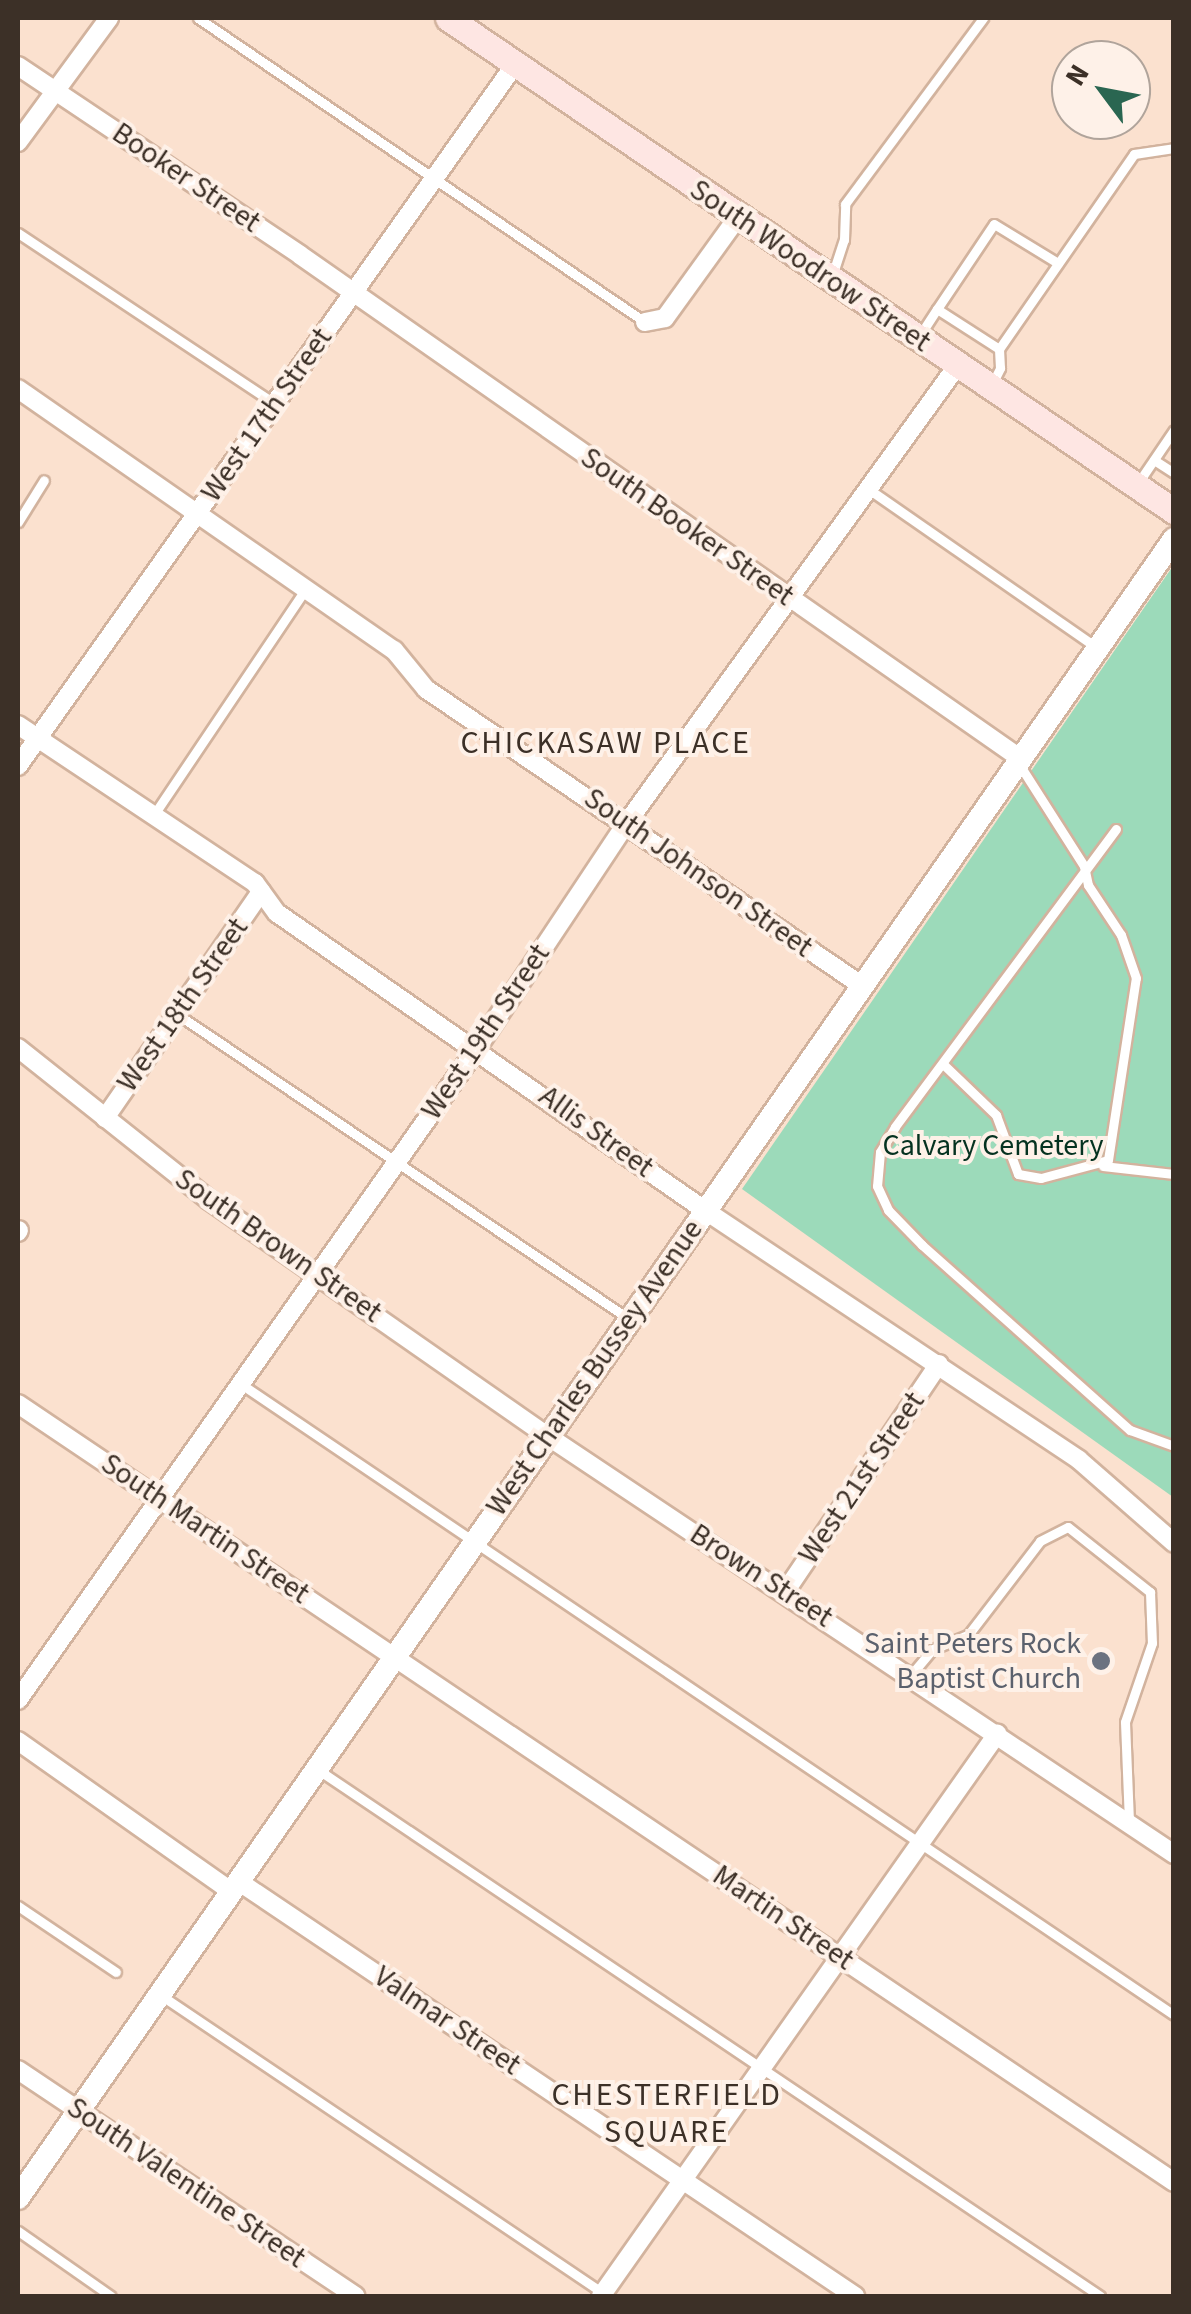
<!DOCTYPE html>
<html>
<head>
<meta charset="utf-8">
<style>
  body { margin:0 }
  #map { position:relative; width:1191px; height:2314px; overflow:hidden; background:#fbe1cf; font-family:"Source Sans 3",sans-serif }
  div>[style] { position:absolute }
  .green>* { inset:0; background:#9cdaba }
  .roads { filter:drop-shadow(2px 0 #d2b39e) drop-shadow(-2px 0 #d2b39e) drop-shadow(0 2px #d2b39e) drop-shadow(0 -2px #d2b39e) }
  .service>* { height:9px; margin:-4.5px; padding:0 4.5px; transform-origin:4.5px; border-radius:4.5px; background:#fff }
  .minor>* { height:18px; margin:-9px; padding:0 9px; transform-origin:9px; border-radius:9px; background:#fff }
  .tertiary>* { height:22px; margin:-11px; padding:0 11px; transform-origin:11px; border-radius:11px; background:#fff }
  .secondary>* { height:25px; margin:-12.5px; padding:0 12.5px; transform-origin:12.5px; border-radius:12.5px; background:#fee6e3 }
  .dots>* { width:28px; height:28px; translate:-50% -50%; box-sizing:border-box; border:5px solid #fef1e8; border-radius:50% }
  span { translate:-50% -50%; white-space:nowrap; text-align:center; line-height:1.15; -webkit-text-stroke:8px #fef1e8; paint-order:stroke }
  .street-label { font-size:30px; color:#3c3027 }
  .park-label { font-size:30px; color:#053220 }
  .worship-label { font-size:30px; color:#5b616d }
  .right { translate:-100% -50%; text-align:right }
  .neighbourhood-label { font-size:32px; color:#3c3027; letter-spacing:2.5px }
  .frame { position:absolute; inset:0; border:20px solid #3c3027; pointer-events:none }
  .north { position:absolute; left:1051px; top:40px; width:100px; height:100px; box-sizing:border-box; background:#fef1e8; border:2px solid #b0a49b; border-radius:50%; rotate:302deg; font-size:28px; font-weight:700; line-height:40px; text-align:center; color:#3c3027 }
  .north::after { content:''; display:block; margin:auto; width:35px; height:45px; background:#2a6651; clip-path:polygon(50% 0,100% 100%,50% 72%,0 100%) }
</style>
</head>
<body>
<div id="map">
  <div class="green">
    <i style="clip-path:polygon(1173px 566px,1173px 1497px,742px 1189px)"></i>
  </div>
  <div class="roads">
    <div class="service">
      <i style="left:198px;top:18px;width:541px;rotate:34.22deg"></i>
      <i style="left:18px;top:233px;width:307px;rotate:33.6deg"></i>
      <i style="left:832px;top:276px;width:38px;rotate:-72deg"></i>
      <i style="left:844px;top:240px;width:36px;rotate:-88deg"></i>
      <i style="left:845px;top:204px;width:232px;rotate:-53.4deg"></i>
      <i style="left:937px;top:309px;width:102px;rotate:-56.2deg"></i>
      <i style="left:994px;top:224px;width:75px;rotate:31.4deg"></i>
      <i style="left:920px;top:335px;width:31px;rotate:-57deg"></i>
      <i style="left:937px;top:309px;width:74px;rotate:32.8deg"></i>
      <i style="left:999px;top:349px;width:237px;rotate:-55.3deg"></i>
      <i style="left:1134px;top:154px;width:40px;rotate:-8.5deg"></i>
      <i style="left:992px;top:384px;width:18px;rotate:-63deg"></i>
      <i style="left:1000px;top:368px;width:19px;rotate:-93deg"></i>
      <i style="left:1154px;top:460px;width:24px;rotate:33deg"></i>
      <i style="left:1138px;top:483px;width:64px;rotate:-55.8deg"></i>
      <i style="left:870px;top:490px;width:275px;rotate:34.8deg"></i>
      <i style="left:18px;top:522px;width:49px;rotate:-58.2deg"></i>
      <i style="left:153px;top:816px;width:272px;rotate:-56.1deg"></i>
      <i style="left:1116px;top:829px;width:371px;rotate:126.6deg"></i>
      <i style="left:895px;top:1127px;width:29px;rotate:121deg"></i>
      <i style="left:880px;top:1152px;width:34px;rotate:95deg"></i>
      <i style="left:877px;top:1186px;width:26px;rotate:65deg"></i>
      <i style="left:888px;top:1210px;width:49px;rotate:45.8deg"></i>
      <i style="left:922px;top:1245px;width:278px;rotate:41.7deg"></i>
      <i style="left:1130px;top:1430px;width:47px;rotate:20deg"></i>
      <i style="left:177px;top:1014px;width:545px;rotate:34.01deg"></i>
      <i style="left:943px;top:1064px;width:74px;rotate:43.9deg"></i>
      <i style="left:996px;top:1115px;width:63px;rotate:69.6deg"></i>
      <i style="left:1018px;top:1174px;width:23px;rotate:10deg"></i>
      <i style="left:1041px;top:1178px;width:69px;rotate:-15deg"></i>
      <i style="left:1108px;top:1160px;width:184px;rotate:-81.3deg"></i>
      <i style="left:1136px;top:978px;width:46px;rotate:-109.2deg"></i>
      <i style="left:1121px;top:935px;width:60px;rotate:-123.4deg"></i>
      <i style="left:1088px;top:885px;width:19px;rotate:-102deg"></i>
      <i style="left:1084px;top:866px;width:117px;rotate:-122.5deg"></i>
      <i style="left:1103px;top:1166px;width:71px;rotate:6.4deg"></i>
      <i style="left:241px;top:1384px;width:1126px;rotate:34.07deg"></i>
      <i style="left:910px;top:1676px;width:35px;rotate:-50deg"></i>
      <i style="left:933px;top:1649px;width:38px;rotate:-22deg"></i>
      <i style="left:968px;top:1635px;width:118px;rotate:-52.5deg"></i>
      <i style="left:1040px;top:1541px;width:31px;rotate:-27deg"></i>
      <i style="left:1068px;top:1527px;width:105px;rotate:38.4deg"></i>
      <i style="left:1150px;top:1592px;width:51px;rotate:87.8deg"></i>
      <i style="left:1152px;top:1643px;width:83px;rotate:108.9deg"></i>
      <i style="left:1125px;top:1722px;width:101px;rotate:87.7deg"></i>
      <i style="left:317px;top:1769px;width:944px;rotate:33.94deg"></i>
      <i style="left:18px;top:1906px;width:118px;rotate:34deg"></i>
      <i style="left:162px;top:1996px;width:535px;rotate:33.96deg"></i>
      <i style="left:18px;top:2231px;width:113px;rotate:35deg"></i>
    </div>
    <div class="minor">
      <i style="left:18px;top:66px;width:339px;rotate:33.8deg"></i>
      <i style="left:300px;top:255px;width:880px;rotate:34.95deg"></i>
      <i style="left:18px;top:142px;width:154px;rotate:-53.7deg"></i>
      <i style="left:645px;top:322px;width:20px;rotate:-11deg"></i>
      <i style="left:665px;top:318px;width:123px;rotate:-54.2deg"></i>
      <i style="left:18px;top:389px;width:458px;rotate:34.8deg"></i>
      <i style="left:394px;top:650px;width:50px;rotate:50.6deg"></i>
      <i style="left:426px;top:689px;width:526px;rotate:34.23deg"></i>
      <i style="left:18px;top:725px;width:285px;rotate:33.7deg"></i>
      <i style="left:255px;top:883px;width:37px;rotate:54deg"></i>
      <i style="left:277px;top:913px;width:522px;rotate:34.79deg"></i>
      <i style="left:706px;top:1211px;width:448px;rotate:33.7deg"></i>
      <i style="left:1079px;top:1460px;width:126px;rotate:41.1deg"></i>
      <i style="left:18px;top:766px;width:862px;rotate:-54.69deg"></i>
      <i style="left:18px;top:1048px;width:244px;rotate:38.5deg"></i>
      <i style="left:209px;top:1200px;width:411px;rotate:34.9deg"></i>
      <i style="left:546px;top:1435px;width:755px;rotate:33.71deg"></i>
      <i style="left:105px;top:1118px;width:275px;rotate:-55.4deg"></i>
      <i style="left:18px;top:1232px;width:2px;rotate:-63deg"></i>
      <i style="left:18px;top:1404px;width:1393px;rotate:33.94deg"></i>
      <i style="left:785px;top:1592px;width:275px;rotate:-56deg"></i>
      <i style="left:18px;top:1700px;width:797px;rotate:-54.85deg"></i>
      <i style="left:477px;top:1048px;width:269px;rotate:-56.4deg"></i>
      <i style="left:626px;top:824px;width:565px;rotate:-54.14deg"></i>
      <i style="left:18px;top:1741px;width:261px;rotate:35.2deg"></i>
      <i style="left:238px;top:1881px;width:744px;rotate:33.93deg"></i>
      <i style="left:18px;top:2070px;width:406px;rotate:33.8deg"></i>
      <i style="left:601px;top:2296px;width:688px;rotate:-54.83deg"></i>
    </div>
    <div class="tertiary">
      <i style="left:18px;top:2198px;width:2022px;rotate:-55.13deg"></i>
    </div>
    <div class="secondary">
      <i style="left:448px;top:18px;width:878px;rotate:34.18deg"></i>
    </div>
  </div>
  <div class="dots">
    <i style="left:1101px;top:1661px;background:#6b7280"></i>
  </div>
  <div class="street-label">
    <span style="left:186px;top:178px;rotate:34deg">Booker Street</span>
    <span style="left:810px;top:266px;rotate:34deg">South Woodrow Street</span>
    <span style="left:267px;top:415px;rotate:-55deg">West 17th Street</span>
    <span style="left:687px;top:527px;rotate:35deg">South Booker Street</span>
    <span style="left:698px;top:873px;rotate:35deg">South Johnson Street</span>
    <span style="left:183px;top:1005px;rotate:-55deg">West 18th Street</span>
    <span style="left:486px;top:1032px;rotate:-56deg">West 19th Street</span>
    <span style="left:596px;top:1132px;rotate:36deg">Allis Street</span>
    <span style="left:278px;top:1246px;rotate:35deg">South Brown Street</span>
    <span style="left:595px;top:1368px;rotate:-55deg">West Charles Bussey Avenue</span>
    <span style="left:862px;top:1478px;rotate:-56deg">West 21st Street</span>
    <span style="left:205px;top:1529px;rotate:34deg">South Martin Street</span>
    <span style="left:761px;top:1576px;rotate:33deg">Brown Street</span>
    <span style="left:783px;top:1918px;rotate:34deg">Martin Street</span>
    <span style="left:447px;top:2021px;rotate:34deg">Valmar Street</span>
    <span style="left:186px;top:2183px;rotate:34deg">South Valentine Street</span>
  </div>
  <div class="park-label">
    <span style="left:993px;top:1146px">Calvary Cemetery</span>
  </div>
  <div class="worship-label">
    <span class="right" style="left:1081px;top:1661px">Saint Peters Rock<br>Baptist Church</span>
  </div>
  <div class="neighbourhood-label">
    <span style="left:606px;top:743px">CHICKASAW PLACE</span>
    <span style="left:667px;top:2114px">CHESTERFIELD<br>SQUARE</span>
  </div>
  <div class="frame"></div>
  <div class="north">N</div>
</div>
</body>
</html>
